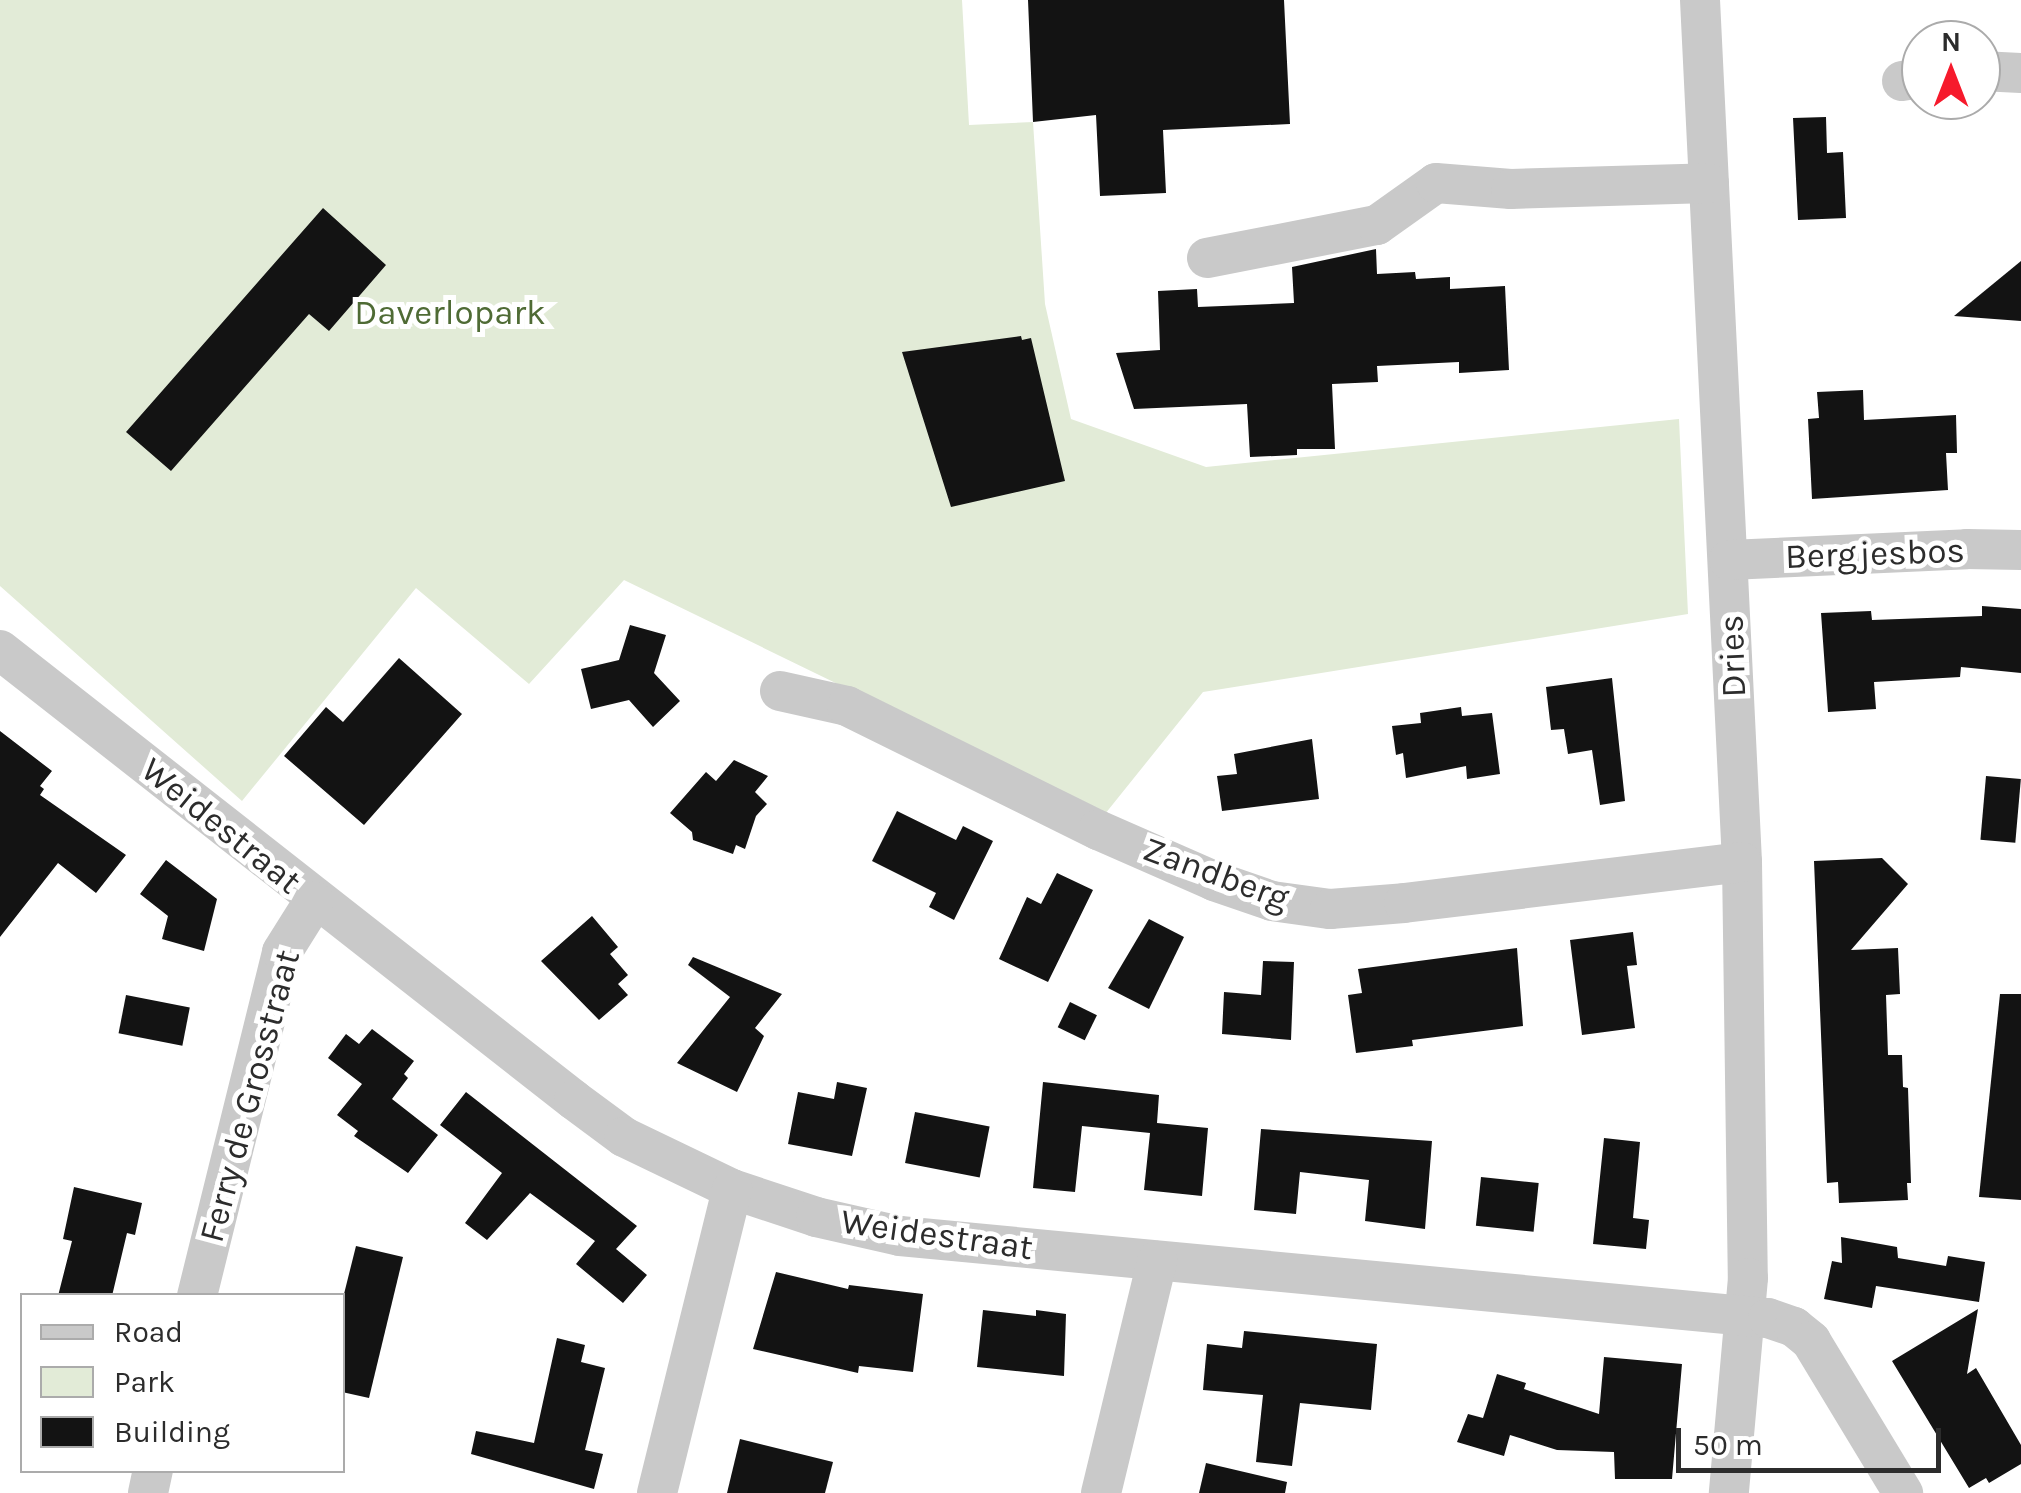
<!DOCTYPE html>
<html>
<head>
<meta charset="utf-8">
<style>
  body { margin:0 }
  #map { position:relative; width:2021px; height:1493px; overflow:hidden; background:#fff; font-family:Karla,sans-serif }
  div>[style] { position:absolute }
  .green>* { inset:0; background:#e2ebd7 }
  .building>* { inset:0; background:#131313; transform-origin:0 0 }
  .street>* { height:40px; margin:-20px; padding:0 20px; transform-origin:20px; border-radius:20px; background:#c9c9c9 }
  span { translate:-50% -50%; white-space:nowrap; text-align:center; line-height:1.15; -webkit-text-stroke:10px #fff; paint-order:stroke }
  .park-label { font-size:35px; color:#4f6b35 }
  .street-label { font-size:35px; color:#2c2c2c }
  .legend { position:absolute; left:20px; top:1293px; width:325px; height:180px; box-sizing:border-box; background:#fff; border:2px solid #ababab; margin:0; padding:12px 18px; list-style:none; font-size:30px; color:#2c2c2c }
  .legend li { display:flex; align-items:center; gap:20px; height:50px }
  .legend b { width:50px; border:2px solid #ababab }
  .north { position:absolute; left:1901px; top:20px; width:100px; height:100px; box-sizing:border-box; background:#fff; border:2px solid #ababab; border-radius:50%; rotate:0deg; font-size:28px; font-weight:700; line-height:40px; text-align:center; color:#2c2c2c }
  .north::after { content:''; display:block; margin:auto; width:35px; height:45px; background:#f61a2c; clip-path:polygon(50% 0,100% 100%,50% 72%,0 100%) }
  .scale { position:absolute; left:1676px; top:1428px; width:265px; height:45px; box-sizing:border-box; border:5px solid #2c2c2c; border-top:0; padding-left:12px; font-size:30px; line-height:35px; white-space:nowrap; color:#2c2c2c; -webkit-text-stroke:8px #fff; paint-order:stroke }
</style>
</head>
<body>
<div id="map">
  <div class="green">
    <i style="clip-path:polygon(0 0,962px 0,969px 125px,1033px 122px,1045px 304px,1071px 419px,1206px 467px,1679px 419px,1688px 614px,1203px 692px,1105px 814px,624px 580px,529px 684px,416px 588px,242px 801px,0 586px)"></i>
  </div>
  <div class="building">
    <i style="clip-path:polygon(1028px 0,1284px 0,1290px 124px,1163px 130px,1166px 193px,1100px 196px,1096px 115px,1033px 122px)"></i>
    <i style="clip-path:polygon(1826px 117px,1827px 153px,1843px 152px,1846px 218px,1798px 220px,1793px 118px)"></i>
    <i style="clip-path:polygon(323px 208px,386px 265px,329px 331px,309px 314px,171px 471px,126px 432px)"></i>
    <i style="clip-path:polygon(1376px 249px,1377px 274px,1415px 272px,1416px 279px,1450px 277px,1450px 289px,1505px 286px,1509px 370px,1459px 373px,1459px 362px,1377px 366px,1378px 382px,1332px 384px,1335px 449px,1297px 449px,1297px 455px,1250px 457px,1247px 404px,1134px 409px,1116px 353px,1160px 350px,1158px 291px,1197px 289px,1198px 307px,1294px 303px,1292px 267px)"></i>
    <i style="clip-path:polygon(2021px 261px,2021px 321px,1954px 316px)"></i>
    <i style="clip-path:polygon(1021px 336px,1022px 340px,1031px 338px,1065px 481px,951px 507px,902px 352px)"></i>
    <i style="clip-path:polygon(1863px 390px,1864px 420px,1956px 415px,1957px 453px,1946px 453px,1948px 490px,1812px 499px,1808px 419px,1819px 418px,1817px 392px)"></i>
    <i style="clip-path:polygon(1982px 606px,2021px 609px,2021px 673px,1961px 667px,1960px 677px,1874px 682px,1876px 709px,1828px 712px,1821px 613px,1871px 611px,1872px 620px,1982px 616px)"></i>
    <i style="clip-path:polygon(630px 625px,666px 635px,654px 673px,680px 701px,653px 727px,629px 700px,591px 709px,581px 669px,619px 660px)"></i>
    <i style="clip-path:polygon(399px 658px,462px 714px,364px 825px,284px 756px,326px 707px,343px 722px)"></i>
    <i style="clip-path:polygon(1612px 678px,1625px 801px,1600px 805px,1592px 750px,1568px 754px,1564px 729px,1551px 730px,1546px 687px)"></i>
    <i style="clip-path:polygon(1461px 707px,1462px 716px,1492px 713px,1500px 774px,1467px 779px,1466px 766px,1406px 778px,1403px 753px,1396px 755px,1392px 726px,1421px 723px,1420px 713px)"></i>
    <i style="clip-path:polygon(0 731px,52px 771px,40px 786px,44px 789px,40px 795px,126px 855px,96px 893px,58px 863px,0 937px)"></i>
    <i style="clip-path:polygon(1312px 739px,1319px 799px,1222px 811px,1217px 776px,1237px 774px,1234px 754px)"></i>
    <i style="clip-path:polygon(734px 760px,768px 776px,755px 792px,767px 804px,756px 816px,745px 849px,736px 845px,733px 854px,693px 840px,692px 832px,670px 813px,706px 772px,716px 781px)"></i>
    <i style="left:1986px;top:776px;width:35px;height:64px;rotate:5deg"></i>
    <i style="clip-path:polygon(897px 811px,956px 840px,963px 826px,993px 841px,954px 920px,929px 907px,936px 893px,872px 861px)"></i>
    <i style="clip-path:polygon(1882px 858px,1908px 884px,1851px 950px,1898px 948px,1900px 994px,1886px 995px,1888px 1055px,1902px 1055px,1903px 1087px,1908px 1088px,1911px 1183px,1907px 1183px,1908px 1200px,1839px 1203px,1838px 1182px,1827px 1183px,1814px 861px)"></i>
    <i style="clip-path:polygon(166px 860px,217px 899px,204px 951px,162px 939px,168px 916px,140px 894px)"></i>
    <i style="clip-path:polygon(1057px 873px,1093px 890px,1048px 982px,999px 959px,1027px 897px,1041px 904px)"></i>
    <i style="clip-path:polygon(592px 916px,618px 947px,610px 954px,628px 975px,618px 984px,628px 995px,599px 1020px,541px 961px)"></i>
    <i style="clip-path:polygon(1149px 919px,1184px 937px,1149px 1009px,1108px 988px)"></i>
    <i style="clip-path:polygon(1633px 932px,1637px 965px,1627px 966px,1635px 1028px,1582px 1035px,1570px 940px)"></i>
    <i style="clip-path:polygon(1517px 948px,1523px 1026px,1412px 1040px,1413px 1046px,1356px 1053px,1348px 995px,1362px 993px,1358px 969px)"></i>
    <i style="clip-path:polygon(693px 957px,782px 994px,755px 1028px,764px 1036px,737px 1092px,677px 1063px,730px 997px,688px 965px)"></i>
    <i style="clip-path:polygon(1263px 961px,1294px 962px,1291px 1040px,1222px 1034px,1224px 992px,1261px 995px)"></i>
    <i style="clip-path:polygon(2000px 994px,2021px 994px,2021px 1200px,1979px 1197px)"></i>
    <i style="left:126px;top:995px;width:65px;height:39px;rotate:11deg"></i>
    <i style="left:1070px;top:1002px;width:30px;height:28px;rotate:26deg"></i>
    <i style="clip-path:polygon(372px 1029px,414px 1061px,404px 1074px,408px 1078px,392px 1099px,438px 1135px,408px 1173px,354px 1136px,358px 1131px,337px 1115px,362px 1084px,328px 1058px,346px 1034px,359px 1044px)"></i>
    <i style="clip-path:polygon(837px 1082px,867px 1088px,852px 1156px,788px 1144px,798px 1092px,834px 1099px)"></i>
    <i style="clip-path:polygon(1043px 1082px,1159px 1095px,1157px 1123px,1208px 1128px,1202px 1196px,1144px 1190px,1150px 1133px,1082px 1126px,1075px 1192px,1033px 1188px)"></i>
    <i style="clip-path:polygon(466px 1092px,637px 1226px,616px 1249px,647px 1275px,623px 1303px,576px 1264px,595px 1241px,530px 1193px,487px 1240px,465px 1223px,502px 1173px,440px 1125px)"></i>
    <i style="left:915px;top:1112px;width:76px;height:52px;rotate:11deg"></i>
    <i style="clip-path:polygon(1261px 1129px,1432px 1141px,1425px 1229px,1365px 1221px,1369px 1180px,1300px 1172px,1296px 1214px,1254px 1210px)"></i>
    <i style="clip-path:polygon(1604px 1138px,1640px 1142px,1633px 1218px,1649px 1220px,1646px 1249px,1593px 1244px)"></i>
    <i style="left:1481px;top:1177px;width:58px;height:49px;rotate:6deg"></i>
    <i style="clip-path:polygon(74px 1187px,142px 1203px,135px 1235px,127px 1233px,112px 1296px,58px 1296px,72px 1241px,63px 1239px)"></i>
    <i style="clip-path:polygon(1841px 1237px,1897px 1247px,1898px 1258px,1946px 1266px,1948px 1256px,1985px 1262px,1979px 1302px,1876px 1286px,1872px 1308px,1824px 1299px,1832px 1261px,1842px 1263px)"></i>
    <i style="clip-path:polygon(356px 1246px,403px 1257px,369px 1398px,342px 1392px,342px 1302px)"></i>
    <i style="clip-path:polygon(776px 1272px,848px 1289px,849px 1285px,923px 1294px,913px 1372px,859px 1366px,858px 1373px,753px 1349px)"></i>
    <i style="clip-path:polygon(1978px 1309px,1967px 1374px,1976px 1368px,2021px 1445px,2021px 1464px,1989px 1483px,1986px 1478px,1969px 1488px,1892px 1361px)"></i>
    <i style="clip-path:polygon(983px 1310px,1036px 1316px,1036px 1310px,1066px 1314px,1064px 1376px,977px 1367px)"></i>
    <i style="clip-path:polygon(1244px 1331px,1377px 1344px,1371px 1410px,1300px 1403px,1292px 1466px,1256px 1462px,1263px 1395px,1203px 1390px,1207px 1344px,1242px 1348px)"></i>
    <i style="clip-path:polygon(557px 1338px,585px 1345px,581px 1362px,605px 1368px,585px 1450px,603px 1454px,594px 1489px,471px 1454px,476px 1431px,534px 1443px)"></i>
    <i style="clip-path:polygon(1604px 1357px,1682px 1364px,1672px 1479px,1615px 1479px,1614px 1452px,1557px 1450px,1510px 1435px,1504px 1456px,1457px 1442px,1468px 1414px,1483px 1418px,1497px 1374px,1526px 1383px,1524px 1389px,1599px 1414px)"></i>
    <i style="clip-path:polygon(740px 1439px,833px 1462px,825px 1493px,727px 1493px)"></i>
    <i style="clip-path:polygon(1206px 1463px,1287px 1482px,1285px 1493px,1199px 1493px)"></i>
  </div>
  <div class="street">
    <i style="left:1700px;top:0;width:863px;rotate:87.21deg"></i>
    <i style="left:1742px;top:862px;width:416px;rotate:89.2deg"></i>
    <i style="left:1748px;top:1278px;width:216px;rotate:95.1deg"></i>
    <i style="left:1981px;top:71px;width:40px;rotate:2.9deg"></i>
    <i style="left:1902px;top:81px;width:19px;rotate:-9deg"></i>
    <i style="left:1207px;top:258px;width:173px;rotate:-11deg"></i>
    <i style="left:1377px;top:225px;width:72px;rotate:-35.4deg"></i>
    <i style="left:1436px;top:183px;width:75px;rotate:4.6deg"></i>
    <i style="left:1511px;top:189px;width:198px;rotate:-1.7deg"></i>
    <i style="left:1729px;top:560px;width:238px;rotate:-2.6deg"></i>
    <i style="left:1967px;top:549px;width:54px;rotate:1.1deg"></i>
    <i style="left:0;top:650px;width:729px;rotate:38.1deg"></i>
    <i style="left:574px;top:1100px;width:62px;rotate:36.5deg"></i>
    <i style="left:624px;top:1137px;width:120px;rotate:25.7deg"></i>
    <i style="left:732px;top:1189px;width:89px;rotate:18.4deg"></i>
    <i style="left:816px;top:1217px;width:86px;rotate:12.7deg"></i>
    <i style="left:900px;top:1236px;width:872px;rotate:5.4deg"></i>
    <i style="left:1768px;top:1318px;width:28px;rotate:19deg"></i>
    <i style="left:1794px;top:1327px;width:22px;rotate:39deg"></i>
    <i style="left:1811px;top:1341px;width:178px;rotate:58.8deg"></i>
    <i style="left:780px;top:691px;width:69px;rotate:12.6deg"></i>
    <i style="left:847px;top:706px;width:280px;rotate:26.3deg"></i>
    <i style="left:1098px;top:830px;width:127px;rotate:23.7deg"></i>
    <i style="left:1214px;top:881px;width:61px;rotate:19deg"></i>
    <i style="left:1272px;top:901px;width:59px;rotate:7.9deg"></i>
    <i style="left:1330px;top:909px;width:74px;rotate:-4.6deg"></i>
    <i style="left:1404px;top:903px;width:340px;rotate:-6.9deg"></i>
    <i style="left:197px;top:1296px;width:354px;rotate:-76.1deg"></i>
    <i style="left:282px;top:952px;width:60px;rotate:-57.9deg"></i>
    <i style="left:148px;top:1493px;width:24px;rotate:-78deg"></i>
    <i style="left:657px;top:1493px;width:313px;rotate:-76.1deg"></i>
    <i style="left:1101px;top:1493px;width:239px;rotate:-76.4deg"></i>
  </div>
  <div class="park-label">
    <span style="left:450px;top:313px">Daverlopark</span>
  </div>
  <div class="street-label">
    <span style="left:1875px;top:554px;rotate:-2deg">Bergjesbos</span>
    <span style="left:1733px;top:656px;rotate:-92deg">Dries</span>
    <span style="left:221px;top:826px;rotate:39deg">Weidestraat</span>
    <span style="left:1216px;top:874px;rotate:20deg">Zandberg</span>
    <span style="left:250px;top:1096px;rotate:-75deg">Ferry de Grosstraat</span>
    <span style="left:937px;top:1235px;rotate:8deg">Weidestraat</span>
  </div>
  <ul class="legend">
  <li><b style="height:12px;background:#c9c9c9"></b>Road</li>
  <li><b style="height:28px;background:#e2ebd7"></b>Park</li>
  <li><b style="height:28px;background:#131313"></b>Building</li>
  </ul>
  <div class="north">N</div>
  <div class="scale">50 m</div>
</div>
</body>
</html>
